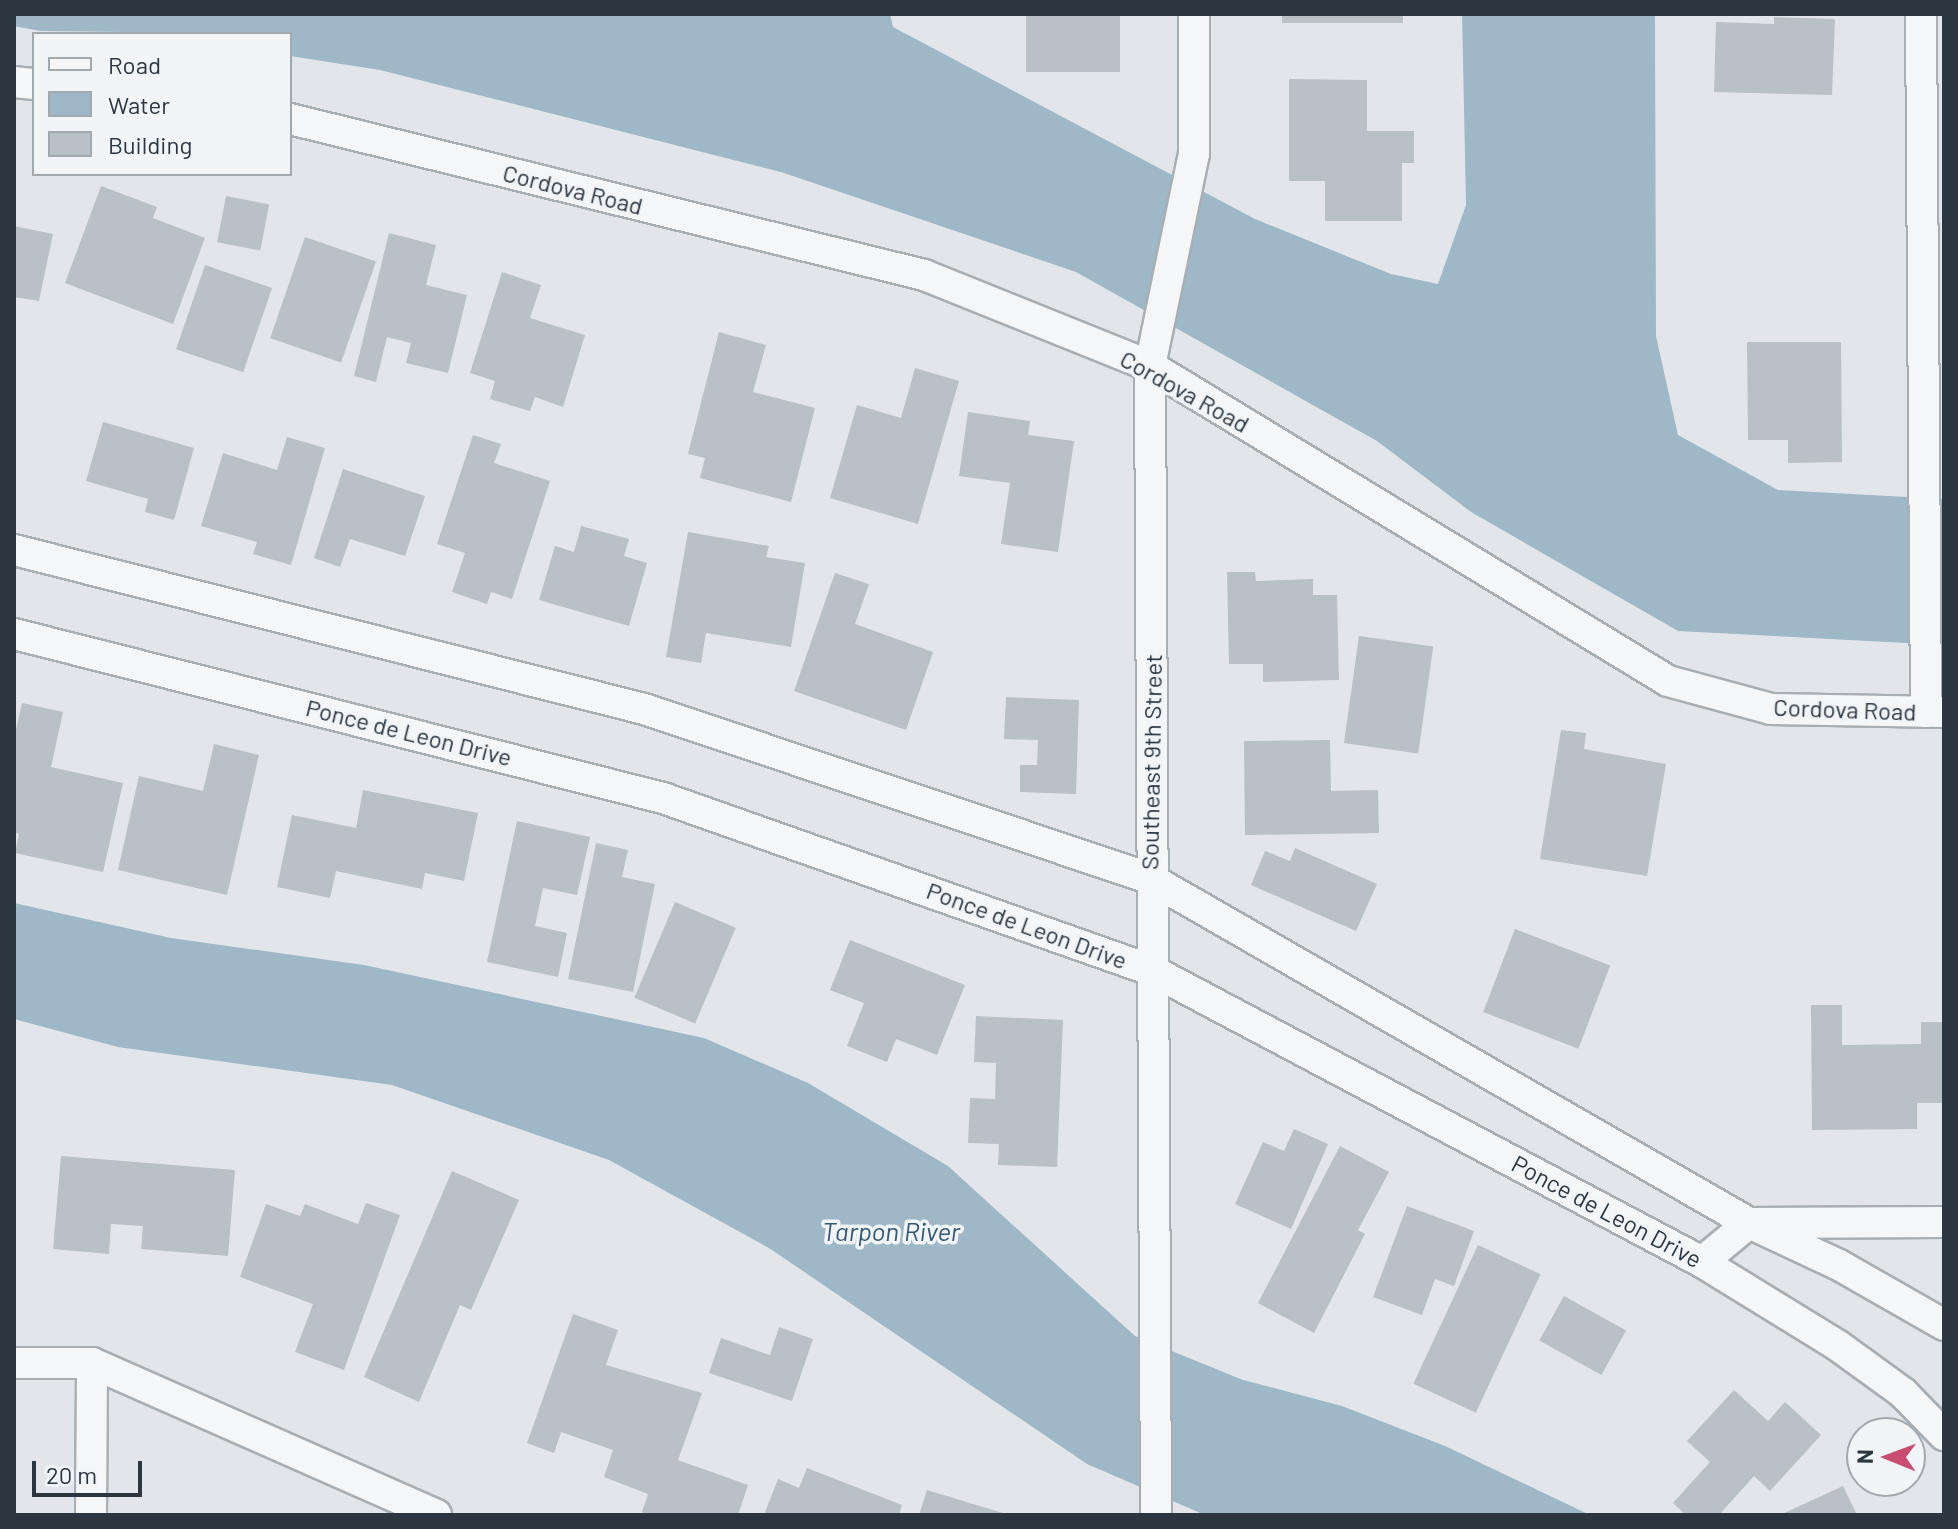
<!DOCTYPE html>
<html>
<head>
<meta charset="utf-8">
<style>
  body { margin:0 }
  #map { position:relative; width:1958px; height:1529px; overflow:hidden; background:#e2e6ea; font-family:Barlow,sans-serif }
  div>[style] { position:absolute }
  .water>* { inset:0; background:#9fb8c8 }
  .building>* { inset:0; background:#b9c0c6; transform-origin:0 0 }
  .roads { filter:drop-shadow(2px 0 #a7aeb4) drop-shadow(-2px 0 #a7aeb4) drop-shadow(0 2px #a7aeb4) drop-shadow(0 -2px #a7aeb4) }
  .minor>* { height:30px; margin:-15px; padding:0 15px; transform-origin:15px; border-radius:15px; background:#f5f6f8 }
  span { translate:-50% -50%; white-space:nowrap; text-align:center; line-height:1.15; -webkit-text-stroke:7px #f2f5f7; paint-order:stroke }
  .street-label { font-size:24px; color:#2b3641 }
  .water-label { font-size:26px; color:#365a74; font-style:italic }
  .frame { position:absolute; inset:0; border:16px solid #2b3641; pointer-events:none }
  .legend { position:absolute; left:32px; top:32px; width:260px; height:144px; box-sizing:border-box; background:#f2f5f7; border:2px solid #a2a9ae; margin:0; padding:10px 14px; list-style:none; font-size:24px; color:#2b3641 }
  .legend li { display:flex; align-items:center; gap:16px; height:40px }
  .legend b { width:40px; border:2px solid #a2a9ae }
  .north { position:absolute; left:1846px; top:1417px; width:80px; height:80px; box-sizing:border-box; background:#f2f5f7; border:2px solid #a2a9ae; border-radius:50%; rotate:271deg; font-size:22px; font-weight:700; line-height:32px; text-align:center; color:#2b3641 }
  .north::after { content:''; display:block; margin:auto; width:28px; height:36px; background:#c94d70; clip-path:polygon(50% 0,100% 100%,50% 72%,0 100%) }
  .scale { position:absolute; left:32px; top:1461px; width:110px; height:36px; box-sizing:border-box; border:4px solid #2b3641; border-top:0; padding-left:10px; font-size:24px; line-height:28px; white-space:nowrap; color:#2b3641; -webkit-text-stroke:6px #f2f5f7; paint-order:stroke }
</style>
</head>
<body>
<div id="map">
  <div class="water">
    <i style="clip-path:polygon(14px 14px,890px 14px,893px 27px,1255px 219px,1391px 274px,1438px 284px,1466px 205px,1462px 14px,1655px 14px,1656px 336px,1678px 435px,1778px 490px,1944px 499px,1944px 645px,1678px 631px,1471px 512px,1377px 441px,1076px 272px,781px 172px,380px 70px,290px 56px,290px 34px,40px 31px,14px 26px)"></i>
    <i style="clip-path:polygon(14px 903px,171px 938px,364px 965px,704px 1038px,808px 1083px,948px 1166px,1135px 1336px,1243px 1380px,1342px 1406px,1445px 1446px,1590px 1515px,1205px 1515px,1087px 1464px,769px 1248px,609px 1160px,392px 1085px,118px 1047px,14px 1019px)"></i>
  </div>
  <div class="building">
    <i style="left:1026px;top:14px;width:94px;height:58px"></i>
    <i style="left:1282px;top:14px;width:121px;height:9px"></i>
    <i style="clip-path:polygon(1774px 17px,1835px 19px,1832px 95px,1714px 92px,1716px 22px,1774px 24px)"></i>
    <i style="clip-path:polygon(1289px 79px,1367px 80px,1367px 131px,1414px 131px,1414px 163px,1402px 163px,1402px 221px,1325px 221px,1325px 181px,1289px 181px)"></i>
    <i style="clip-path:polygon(101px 186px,157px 207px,153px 218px,205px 238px,173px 324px,65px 283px)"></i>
    <i style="left:226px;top:196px;width:44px;height:47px;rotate:11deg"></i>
    <i style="clip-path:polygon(14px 226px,53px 234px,39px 301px,14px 297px)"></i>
    <i style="clip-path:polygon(389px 233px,436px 245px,426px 285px,467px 295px,448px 373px,406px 363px,411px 343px,387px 337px,376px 382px,354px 376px)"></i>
    <i style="left:305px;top:237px;width:75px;height:107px;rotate:19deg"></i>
    <i style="left:205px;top:265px;width:71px;height:89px;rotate:19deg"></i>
    <i style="clip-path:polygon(502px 272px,541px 285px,530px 318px,585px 335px,563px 407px,535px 397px,530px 411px,490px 399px,495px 381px,470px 373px)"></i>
    <i style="clip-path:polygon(719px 332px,766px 345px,753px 392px,815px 408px,791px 502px,700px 478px,705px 458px,688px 454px)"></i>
    <i style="clip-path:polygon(1747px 342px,1841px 342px,1842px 462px,1788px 463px,1788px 440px,1748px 440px)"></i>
    <i style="clip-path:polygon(915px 368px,959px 381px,918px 524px,830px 498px,857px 405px,901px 418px)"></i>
    <i style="clip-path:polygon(968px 412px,1030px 421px,1028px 435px,1074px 441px,1058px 552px,1001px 544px,1010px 483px,959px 476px)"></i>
    <i style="clip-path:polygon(103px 422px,194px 448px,174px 520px,145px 512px,148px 499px,86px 481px)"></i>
    <i style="clip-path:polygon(473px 435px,501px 444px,494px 463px,550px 481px,512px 599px,491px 592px,487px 604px,452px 592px,465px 553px,437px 544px)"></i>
    <i style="clip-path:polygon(287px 437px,325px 448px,291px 565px,253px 554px,257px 542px,201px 526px,223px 453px,277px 470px)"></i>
    <i style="clip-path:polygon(343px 469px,425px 496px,405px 556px,350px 539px,340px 567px,314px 558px)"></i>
    <i style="clip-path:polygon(581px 526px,629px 539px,624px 556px,647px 563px,629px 626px,539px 600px,555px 546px,574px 552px)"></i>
    <i style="clip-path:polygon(688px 532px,769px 546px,766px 557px,805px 563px,791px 647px,706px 633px,701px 663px,666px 657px)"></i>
    <i style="clip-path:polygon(1227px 572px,1255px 572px,1256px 581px,1313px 579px,1313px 595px,1337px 595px,1339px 680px,1263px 682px,1263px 664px,1229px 664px)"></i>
    <i style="clip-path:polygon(835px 573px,869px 584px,855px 624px,933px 652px,906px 730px,794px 691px)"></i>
    <i style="left:1359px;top:636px;width:75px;height:108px;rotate:8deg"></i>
    <i style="clip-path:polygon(1006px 697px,1079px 700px,1076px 794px,1020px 792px,1020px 765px,1037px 765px,1038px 740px,1004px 739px)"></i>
    <i style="clip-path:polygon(22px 703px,63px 712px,51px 767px,123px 783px,103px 872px,15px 853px,19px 834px,14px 832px,14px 738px)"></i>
    <i style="clip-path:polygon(1561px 730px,1586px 733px,1584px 749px,1666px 764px,1647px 876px,1540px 859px)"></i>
    <i style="clip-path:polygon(1330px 740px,1331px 791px,1378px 790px,1379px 833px,1245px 835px,1244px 741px)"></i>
    <i style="clip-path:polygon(214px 744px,259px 755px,227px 895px,118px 870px,139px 776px,203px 791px)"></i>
    <i style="clip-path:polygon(363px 790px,478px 813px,464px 881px,425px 873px,422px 889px,336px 871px,330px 898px,277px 887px,292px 815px,356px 828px)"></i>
    <i style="clip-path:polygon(517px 821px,590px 837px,577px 895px,543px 888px,535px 926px,567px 933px,558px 977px,487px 962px)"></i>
    <i style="clip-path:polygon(596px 843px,628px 850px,622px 877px,655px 884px,633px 992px,568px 979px)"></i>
    <i style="clip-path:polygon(1295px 848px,1377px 884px,1356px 931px,1251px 885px,1265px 851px,1290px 861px)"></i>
    <i style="left:675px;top:902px;width:66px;height:104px;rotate:23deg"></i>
    <i style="left:1515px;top:929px;width:102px;height:89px;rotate:21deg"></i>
    <i style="clip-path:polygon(850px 940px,965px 985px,937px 1055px,896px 1039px,887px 1062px,847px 1046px,864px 1003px,830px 990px)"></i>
    <i style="clip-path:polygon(1811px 1005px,1842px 1005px,1842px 1045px,1921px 1044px,1921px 1022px,1944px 1022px,1944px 1103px,1917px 1103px,1917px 1129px,1812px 1130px)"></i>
    <i style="clip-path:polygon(976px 1016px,1063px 1020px,1057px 1167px,998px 1165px,999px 1144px,968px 1143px,970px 1098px,995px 1099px,996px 1063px,974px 1062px)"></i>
    <i style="clip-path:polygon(1294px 1129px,1328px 1144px,1291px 1229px,1235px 1204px,1263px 1142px,1284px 1151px)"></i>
    <i style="clip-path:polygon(1340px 1146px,1389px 1172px,1358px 1230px,1365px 1234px,1314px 1333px,1258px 1303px)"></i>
    <i style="clip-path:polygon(61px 1156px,235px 1170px,228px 1256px,141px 1249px,143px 1226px,111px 1224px,109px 1254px,53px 1249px)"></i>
    <i style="clip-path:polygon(452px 1171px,519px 1200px,471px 1310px,460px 1305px,419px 1402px,364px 1377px)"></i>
    <i style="clip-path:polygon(366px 1203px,400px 1215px,344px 1370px,295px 1352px,313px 1304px,240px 1277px,266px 1204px,300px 1216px,305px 1204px,358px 1224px)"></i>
    <i style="clip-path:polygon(1407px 1206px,1474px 1231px,1454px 1286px,1435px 1279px,1422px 1315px,1373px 1297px)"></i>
    <i style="left:1478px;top:1245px;width:69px;height:153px;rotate:25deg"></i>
    <i style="left:1564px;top:1296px;width:71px;height:51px;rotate:29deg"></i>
    <i style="clip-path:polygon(573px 1314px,618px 1330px,606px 1365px,702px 1393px,678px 1460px,748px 1485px,738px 1515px,649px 1515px,642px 1512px,648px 1494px,604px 1477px,613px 1450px,561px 1432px,554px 1453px,527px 1443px)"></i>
    <i style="clip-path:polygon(779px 1327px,813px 1339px,792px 1401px,709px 1373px,721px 1338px,770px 1355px)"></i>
    <i style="clip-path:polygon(1734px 1390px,1768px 1421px,1785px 1402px,1821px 1435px,1770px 1491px,1754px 1476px,1719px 1515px,1686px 1515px,1673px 1503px,1710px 1462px,1687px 1441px)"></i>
    <i style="clip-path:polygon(807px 1468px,902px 1505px,899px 1515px,764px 1515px,778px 1479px,799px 1488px)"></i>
    <i style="clip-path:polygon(1843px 1486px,1857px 1515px,1780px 1515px)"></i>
    <i style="clip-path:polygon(927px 1490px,1006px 1514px,1006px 1515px,919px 1515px)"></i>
  </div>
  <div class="roads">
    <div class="minor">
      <i style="left:1921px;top:14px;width:698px;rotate:89.59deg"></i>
      <i style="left:14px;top:82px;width:20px;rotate:6deg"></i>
      <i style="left:290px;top:119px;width:653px;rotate:13.82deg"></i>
      <i style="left:924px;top:275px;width:244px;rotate:21.9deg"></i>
      <i style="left:1150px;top:366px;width:606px;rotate:31.3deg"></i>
      <i style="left:1668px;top:681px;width:107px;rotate:15.2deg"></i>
      <i style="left:1771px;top:709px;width:173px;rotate:1deg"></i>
      <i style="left:14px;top:550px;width:650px;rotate:14.16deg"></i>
      <i style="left:644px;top:709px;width:533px;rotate:18.5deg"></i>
      <i style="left:1149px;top:878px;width:692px;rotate:29.9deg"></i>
      <i style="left:1749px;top:1223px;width:99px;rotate:25deg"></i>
      <i style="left:1839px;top:1265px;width:121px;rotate:29.7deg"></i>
      <i style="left:14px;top:634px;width:669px;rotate:14.18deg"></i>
      <i style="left:663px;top:798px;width:517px;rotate:19.42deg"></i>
      <i style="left:1151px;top:970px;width:624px;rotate:27.92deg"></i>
      <i style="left:1702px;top:1262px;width:158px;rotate:31.6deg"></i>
      <i style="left:1837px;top:1345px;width:82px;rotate:36deg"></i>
      <i style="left:1903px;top:1393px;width:59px;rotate:45.7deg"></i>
      <i style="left:1702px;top:1262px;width:61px;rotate:-39.7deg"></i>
      <i style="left:1749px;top:1223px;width:195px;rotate:-0.3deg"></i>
      <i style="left:14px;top:1363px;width:78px"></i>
      <i style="left:92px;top:1363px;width:376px;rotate:23.8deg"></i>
      <i style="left:91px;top:1515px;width:152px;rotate:-89.6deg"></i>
      <i style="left:1156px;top:1515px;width:1149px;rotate:-90.3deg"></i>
      <i style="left:1150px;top:366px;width:217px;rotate:-78.3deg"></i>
      <i style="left:1194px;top:154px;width:140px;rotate:-90deg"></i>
    </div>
  </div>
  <div class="street-label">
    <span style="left:573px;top:189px;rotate:14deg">Cordova Road</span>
    <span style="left:1185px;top:391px;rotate:29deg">Cordova Road</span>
    <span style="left:1845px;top:709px;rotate:2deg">Cordova Road</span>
    <span style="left:409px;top:732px;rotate:14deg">Ponce de Leon Drive</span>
    <span style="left:1151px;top:762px;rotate:-89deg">Southeast 9th Street</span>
    <span style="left:1027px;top:925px;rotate:20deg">Ponce de Leon Drive</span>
    <span style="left:1607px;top:1211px;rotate:28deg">Ponce de Leon Drive</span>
  </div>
  <div class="water-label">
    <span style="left:891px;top:1231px">Tarpon River</span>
  </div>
  <div class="frame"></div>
  <ul class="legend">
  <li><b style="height:10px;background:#f5f6f8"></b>Road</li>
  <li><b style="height:22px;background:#9fb8c8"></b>Water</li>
  <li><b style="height:22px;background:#b9c0c6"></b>Building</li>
  </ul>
  <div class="north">N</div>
  <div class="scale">20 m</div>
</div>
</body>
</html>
